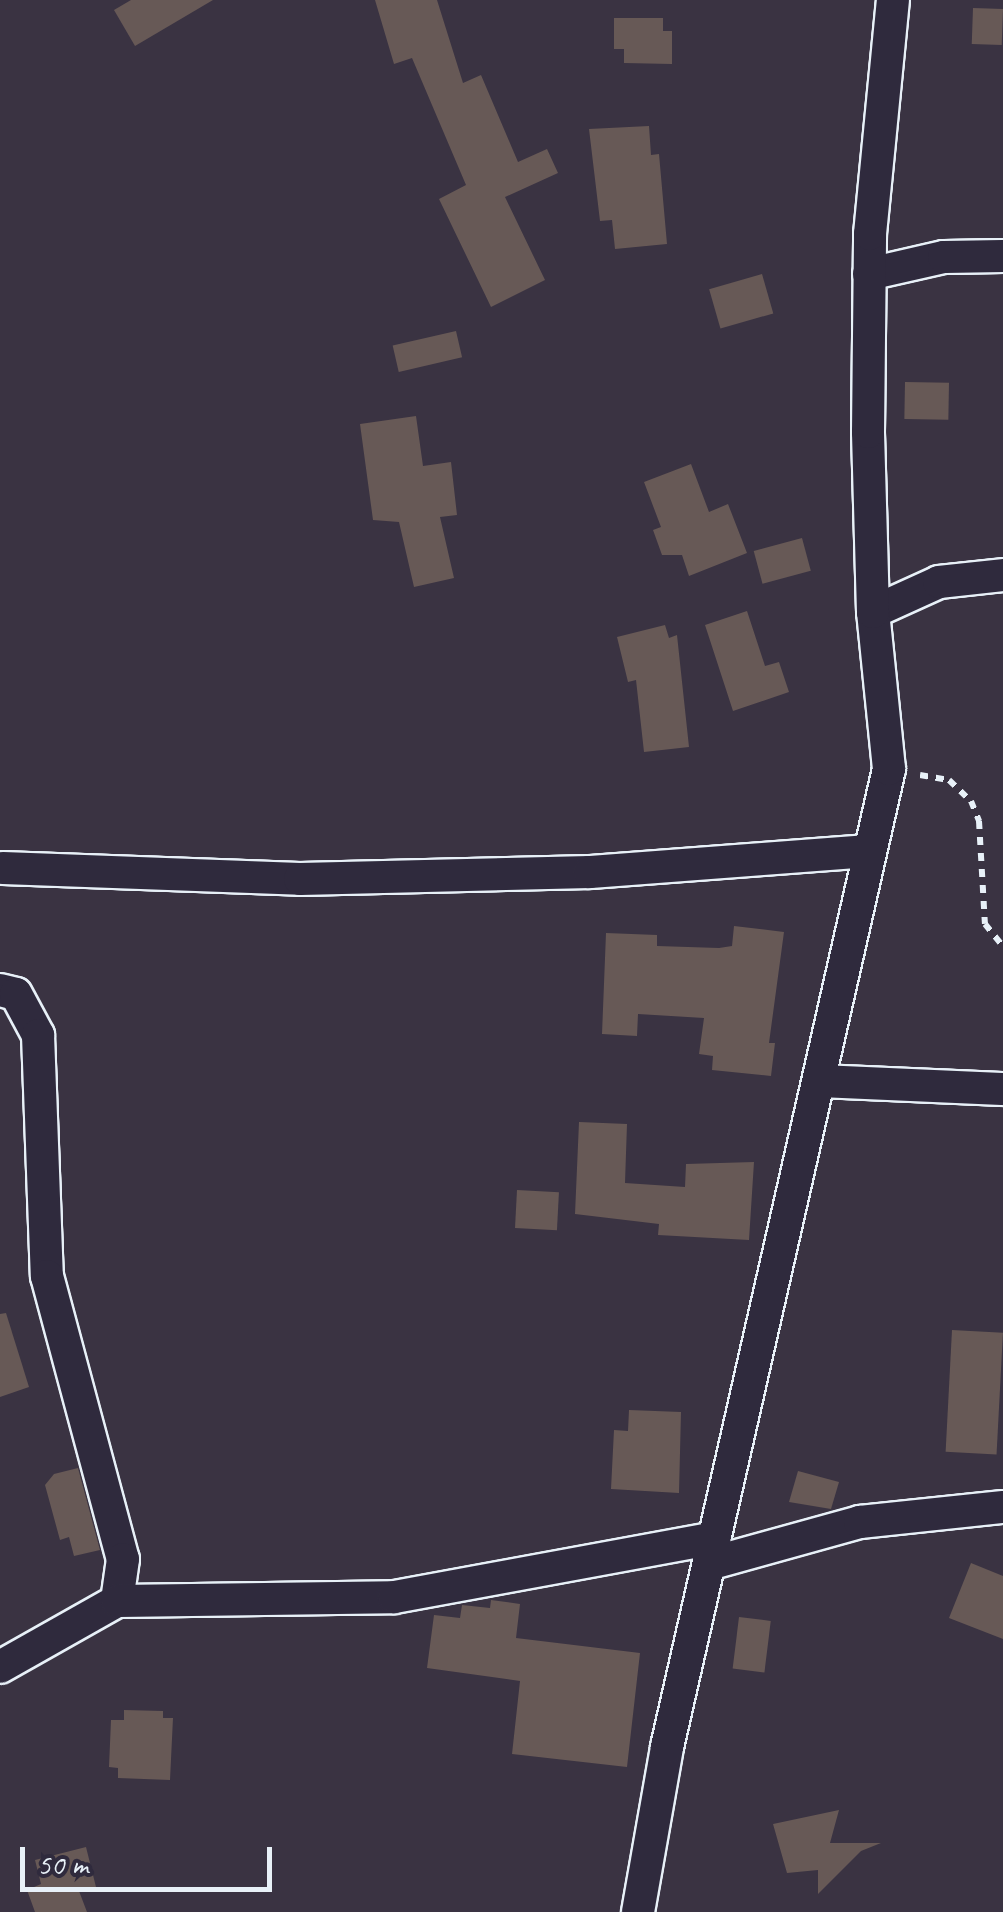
<!DOCTYPE html>
<html>
<head>
<meta charset="utf-8">
<style>
  body { margin:0 }
  #map { position:relative; width:1003px; height:1912px; overflow:hidden; background:#3a3342; font-family:Caveat,sans-serif }
  div>[style] { position:absolute }
  .building>* { inset:0; background:#675956; transform-origin:0 0 }
  .path>* { height:6px; margin-top:-3px; transform-origin:0; background:repeating-linear-gradient(90deg,#e8f1f8 0 8px,transparent 0 16px) }
  .roads { filter:drop-shadow(2px 0 #e8f1f8) drop-shadow(-2px 0 #e8f1f8) drop-shadow(0 2px #e8f1f8) drop-shadow(0 -2px #e8f1f8) }
  .street>* { height:32px; margin:-16px; padding:0 16px; transform-origin:16px; border-radius:16px; background:#2f2a3d }
  span { translate:-50% -50%; white-space:nowrap; text-align:center; line-height:1.15; -webkit-text-stroke:10px #2f2a3d; paint-order:stroke }
  .scale { position:absolute; left:20px; top:1847px; width:252px; height:45px; box-sizing:border-box; border:5px solid #e8f1f8; border-top:0; padding-left:12px; font-size:30px; line-height:35px; white-space:nowrap; color:#e8f1f8; -webkit-text-stroke:8px #2f2a3d; paint-order:stroke }
</style>
</head>
<body>
<div id="map">
  <div class="building">
    <i style="clip-path:polygon(131px 0,213px 0,135px 46px,114px 10px)"></i>
    <i style="clip-path:polygon(375px 0,437px 0,463px 83px,481px 75px,518px 162px,547px 149px,558px 173px,505px 197px,545px 280px,491px 307px,439px 199px,466px 185px,412px 58px,394px 64px)"></i>
    <i style="left:973px;top:8px;width:30px;height:36px;rotate:2deg"></i>
    <i style="clip-path:polygon(614px 18px,663px 18px,663px 31px,672px 31px,672px 64px,624px 63px,624px 49px,614px 49px)"></i>
    <i style="clip-path:polygon(649px 126px,651px 155px,659px 154px,667px 244px,615px 249px,612px 220px,600px 221px,589px 129px)"></i>
    <i style="left:762px;top:274px;width:41px;height:55px;rotate:74deg"></i>
    <i style="left:456px;top:331px;width:27px;height:65px;rotate:77deg"></i>
    <i style="left:905px;top:382px;width:44px;height:37px;rotate:1deg"></i>
    <i style="clip-path:polygon(416px 416px,423px 466px,451px 462px,457px 515px,440px 517px,454px 578px,414px 587px,399px 522px,373px 520px,360px 424px)"></i>
    <i style="clip-path:polygon(691px 464px,709px 512px,728px 504px,747px 553px,689px 576px,682px 555px,662px 555px,653px 530px,661px 527px,644px 482px)"></i>
    <i style="left:802px;top:538px;width:34px;height:50px;rotate:75deg"></i>
    <i style="clip-path:polygon(747px 611px,765px 666px,779px 662px,789px 692px,733px 711px,705px 625px)"></i>
    <i style="clip-path:polygon(665px 625px,669px 638px,677px 635px,689px 747px,644px 752px,636px 680px,628px 682px,617px 637px)"></i>
    <i style="clip-path:polygon(734px 926px,784px 932px,769px 1043px,775px 1043px,771px 1076px,712px 1070px,713px 1056px,699px 1054px,704px 1018px,638px 1014px,637px 1036px,602px 1034px,606px 933px,657px 935px,657px 946px,719px 948px,732px 946px)"></i>
    <i style="clip-path:polygon(579px 1122px,627px 1124px,625px 1183px,685px 1187px,686px 1164px,754px 1162px,749px 1240px,658px 1235px,659px 1224px,575px 1214px)"></i>
    <i style="left:517px;top:1190px;width:42px;height:38px;rotate:3deg"></i>
    <i style="clip-path:polygon(6px 1313px,29px 1387px,0 1397px,0 1314px)"></i>
    <i style="left:952px;top:1330px;width:51px;height:122px;rotate:3deg"></i>
    <i style="clip-path:polygon(629px 1410px,681px 1412px,679px 1493px,611px 1489px,614px 1430px,628px 1431px)"></i>
    <i style="clip-path:polygon(78px 1468px,100px 1550px,74px 1556px,69px 1537px,60px 1540px,45px 1485px,54px 1474px)"></i>
    <i style="clip-path:polygon(798px 1471px,839px 1482px,831px 1509px,789px 1502px)"></i>
    <i style="clip-path:polygon(971px 1563px,1003px 1576px,1003px 1639px,949px 1618px)"></i>
    <i style="clip-path:polygon(491px 1600px,520px 1604px,516px 1638px,640px 1653px,627px 1767px,512px 1754px,520px 1681px,427px 1668px,434px 1615px,460px 1618px,462px 1605px,490px 1608px)"></i>
    <i style="left:739px;top:1617px;width:32px;height:52px;rotate:7deg"></i>
    <i style="clip-path:polygon(124px 1710px,163px 1711px,163px 1718px,173px 1718px,170px 1780px,118px 1778px,118px 1768px,109px 1767px,111px 1720px,124px 1720px)"></i>
    <i style="clip-path:polygon(839px 1810px,830px 1843px,881px 1843px,861px 1851px,818px 1894px,818px 1870px,787px 1873px,773px 1824px)"></i>
    <i style="clip-path:polygon(86px 1847px,96px 1887px,79px 1891px,87px 1912px,35px 1912px,27px 1890px,41px 1884px,35px 1860px)"></i>
  </div>
  <div class="path">
    <i style="left:920px;top:775px;width:29px;rotate:10deg"></i>
    <i style="left:949px;top:780px;width:30px;rotate:44deg"></i>
    <i style="left:971px;top:801px;width:22px;rotate:68deg"></i>
    <i style="left:979px;top:821px;width:103px;rotate:86.7deg"></i>
    <i style="left:985px;top:924px;width:28px;rotate:51deg"></i>
  </div>
  <div class="roads">
    <div class="street">
      <i style="left:869px;top:274px;width:77px;rotate:-12.8deg"></i>
      <i style="left:944px;top:257px;width:59px;rotate:-1deg"></i>
      <i style="left:873px;top:612px;width:72px;rotate:-24.4deg"></i>
      <i style="left:939px;top:582px;width:64px;rotate:-6.2deg"></i>
      <i style="left:3px;top:868px;width:297px;rotate:2.1deg"></i>
      <i style="left:300px;top:879px;width:290px;rotate:-1.4deg"></i>
      <i style="left:590px;top:872px;width:280px;rotate:-4.3deg"></i>
      <i style="left:0;top:990px;width:16px;rotate:14deg"></i>
      <i style="left:16px;top:994px;width:47px;rotate:61.8deg"></i>
      <i style="left:38px;top:1035px;width:241px;rotate:87.9deg"></i>
      <i style="left:47px;top:1276px;width:293px;rotate:75deg"></i>
      <i style="left:123px;top:1559px;width:42px;rotate:98.1deg"></i>
      <i style="left:117px;top:1601px;width:134px;rotate:150.6deg"></i>
      <i style="left:819px;top:1081px;width:184px;rotate:2.5deg"></i>
      <i style="left:712px;top:1563px;width:154px;rotate:-15.5deg"></i>
      <i style="left:860px;top:1522px;width:144px;rotate:-6deg"></i>
      <i style="left:117px;top:1601px;width:277px;rotate:-0.8deg"></i>
      <i style="left:394px;top:1597px;width:326px;rotate:-10.4deg"></i>
      <i style="left:638px;top:1912px;width:168px;rotate:-80deg"></i>
      <i style="left:667px;top:1747px;width:1003px;rotate:-77.21deg"></i>
      <i style="left:889px;top:769px;width:158px;rotate:-95.8deg"></i>
      <i style="left:873px;top:612px;width:180px;rotate:-91.6deg"></i>
      <i style="left:868px;top:432px;width:198px;rotate:-89.4deg"></i>
      <i style="left:870px;top:234px;width:235px;rotate:-84.4deg"></i>
    </div>
  </div>
  <div class="scale">50 m</div>
</div>
</body>
</html>
